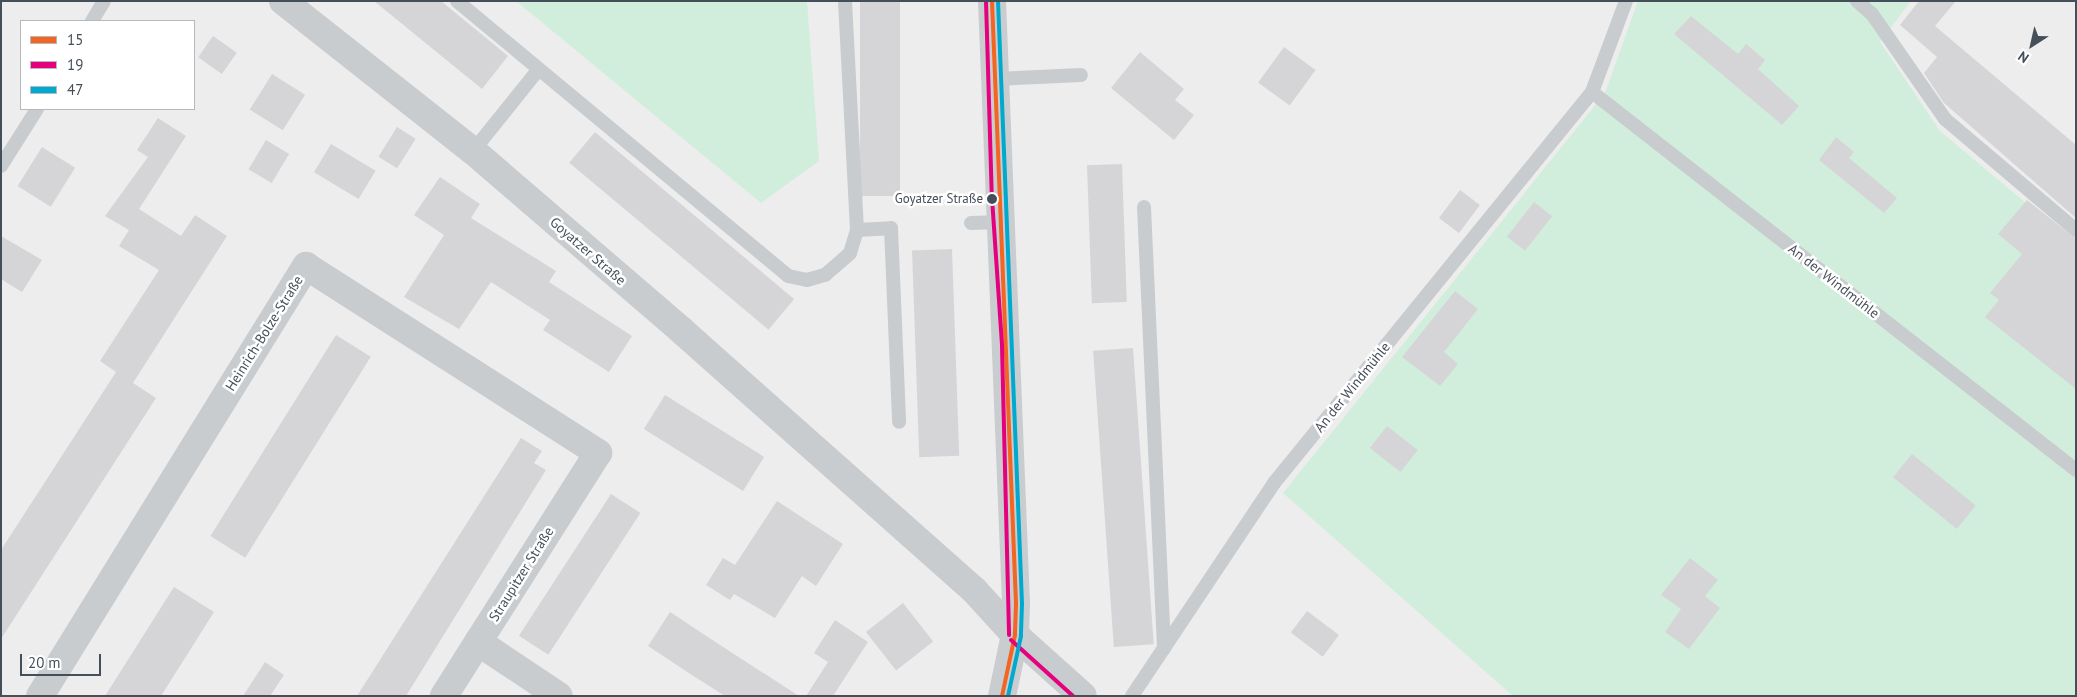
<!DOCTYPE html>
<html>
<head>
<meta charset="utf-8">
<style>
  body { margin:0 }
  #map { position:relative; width:2077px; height:697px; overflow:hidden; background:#eeeded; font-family:"PT Sans",sans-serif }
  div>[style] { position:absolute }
  .green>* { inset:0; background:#d1eedd }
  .building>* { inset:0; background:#d5d5d7; transform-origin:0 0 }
  .lane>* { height:14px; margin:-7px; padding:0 7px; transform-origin:7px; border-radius:7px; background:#c9ccce }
  .street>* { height:28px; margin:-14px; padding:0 14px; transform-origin:14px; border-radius:14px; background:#c9ccce }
  .secondary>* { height:28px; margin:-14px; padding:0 14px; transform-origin:14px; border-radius:14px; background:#cacdd0 }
  .bus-1>* { height:4px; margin:-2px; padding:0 2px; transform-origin:2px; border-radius:2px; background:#f26522 }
  .bus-2>* { height:4px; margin:-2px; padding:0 2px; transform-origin:2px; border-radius:2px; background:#e5007d }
  .bus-3>* { height:4px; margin:-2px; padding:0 2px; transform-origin:2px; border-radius:2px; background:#00a9ce }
  .dots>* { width:14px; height:14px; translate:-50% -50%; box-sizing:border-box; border:2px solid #fff; border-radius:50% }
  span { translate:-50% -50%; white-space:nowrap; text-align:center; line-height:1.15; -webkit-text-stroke:5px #fff; paint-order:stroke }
  .bus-label { font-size:13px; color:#454f5a }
  .right { translate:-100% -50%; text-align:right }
  .street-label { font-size:14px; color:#454f5a }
  .frame { position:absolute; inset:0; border:2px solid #454f5a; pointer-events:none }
  .legend { position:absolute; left:20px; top:20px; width:175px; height:90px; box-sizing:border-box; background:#fff; border:1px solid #b5b9bd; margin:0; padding:6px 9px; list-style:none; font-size:15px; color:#454f5a }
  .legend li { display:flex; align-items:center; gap:10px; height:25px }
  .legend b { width:25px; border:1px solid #b5b9bd }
  .north { position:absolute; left:2007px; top:20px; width:50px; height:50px; -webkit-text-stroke:4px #fff; paint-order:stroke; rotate:215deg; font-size:14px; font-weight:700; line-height:20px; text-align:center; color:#454f5a }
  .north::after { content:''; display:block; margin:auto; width:18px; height:22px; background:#454f5a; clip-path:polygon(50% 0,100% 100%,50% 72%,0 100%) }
  .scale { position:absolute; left:20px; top:654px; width:81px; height:22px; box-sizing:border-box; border:2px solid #454f5a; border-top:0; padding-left:6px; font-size:15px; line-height:18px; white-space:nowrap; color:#454f5a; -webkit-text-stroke:4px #fff; paint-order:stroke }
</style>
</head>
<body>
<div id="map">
  <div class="green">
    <i style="clip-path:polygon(516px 1px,807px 1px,819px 161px,761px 203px)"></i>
    <i style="clip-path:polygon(1638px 1px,1911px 1px,1880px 42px,1940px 131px,2076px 245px,2076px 696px,1513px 696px,1283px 493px,1605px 93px)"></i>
  </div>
  <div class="building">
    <i style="clip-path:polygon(374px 1px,441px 1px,508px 56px,482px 89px)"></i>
    <i style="left:860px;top:1px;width:40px;height:195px"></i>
    <i style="clip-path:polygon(1919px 1px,1956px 1px,1935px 26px,2076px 145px,2076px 218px,1944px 103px,1924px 73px,1937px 57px,1900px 25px)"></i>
    <i style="clip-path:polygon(1691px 16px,1738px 54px,1746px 44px,1765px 60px,1758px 69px,1799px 106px,1782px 125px,1674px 34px)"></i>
    <i style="left:213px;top:36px;width:29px;height:26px;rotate:35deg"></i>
    <i style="left:1284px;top:47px;width:39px;height:44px;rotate:36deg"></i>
    <i style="clip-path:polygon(1140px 52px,1184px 89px,1175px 100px,1194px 115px,1174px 140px,1111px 88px)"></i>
    <i style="left:272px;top:74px;width:39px;height:42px;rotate:32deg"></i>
    <i style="clip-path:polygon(158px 118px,186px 136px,139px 209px,181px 236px,195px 215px,227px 236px,133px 383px,156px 398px,1px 639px,1px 550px,116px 372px,100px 361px,159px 270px,119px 246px,129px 230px,105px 216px,148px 157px,137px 150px)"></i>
    <i style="left:397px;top:127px;width:22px;height:35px;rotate:32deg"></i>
    <i style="left:595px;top:132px;width:260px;height:40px;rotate:40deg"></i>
    <i style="clip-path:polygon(1836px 137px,1854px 152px,1849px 158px,1897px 198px,1884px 213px,1819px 160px)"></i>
    <i style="left:266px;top:140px;width:27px;height:34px;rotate:31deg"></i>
    <i style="left:331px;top:144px;width:52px;height:33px;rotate:31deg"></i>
    <i style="left:42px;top:147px;width:39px;height:46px;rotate:32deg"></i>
    <i style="left:1122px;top:164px;width:138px;height:35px;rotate:88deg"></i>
    <i style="clip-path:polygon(440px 177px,480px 204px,471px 218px,556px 271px,549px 282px,632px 336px,609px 372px,543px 330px,550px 320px,491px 282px,459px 329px,404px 297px,444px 235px,414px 215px)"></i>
    <i style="left:1460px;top:190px;width:25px;height:35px;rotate:37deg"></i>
    <i style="clip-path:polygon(2027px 200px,2076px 239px,2076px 389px,1985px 317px,1999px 300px,1990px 293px,2022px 254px,1998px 234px)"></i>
    <i style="left:1534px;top:202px;width:23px;height:44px;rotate:38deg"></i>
    <i style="clip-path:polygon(1px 236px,42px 260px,22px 292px,1px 279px)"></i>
    <i style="left:952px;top:249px;width:207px;height:40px;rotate:88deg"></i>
    <i style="clip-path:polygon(1455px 291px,1478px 309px,1444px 352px,1458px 364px,1440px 386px,1402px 357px)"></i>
    <i style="left:336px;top:335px;width:41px;height:237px;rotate:32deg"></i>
    <i style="left:1133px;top:348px;width:297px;height:40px;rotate:86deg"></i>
    <i style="left:665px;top:395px;width:117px;height:40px;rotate:32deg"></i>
    <i style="left:1387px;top:426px;width:39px;height:28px;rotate:38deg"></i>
    <i style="clip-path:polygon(521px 438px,542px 451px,534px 463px,546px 470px,406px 696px,357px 696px)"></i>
    <i style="left:1912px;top:454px;width:82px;height:30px;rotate:39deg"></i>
    <i style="left:611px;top:494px;width:35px;height:169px;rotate:33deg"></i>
    <i style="clip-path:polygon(777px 501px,843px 544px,816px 586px,802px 576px,775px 618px,734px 594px,730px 600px,706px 585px,723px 558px,735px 565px)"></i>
    <i style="clip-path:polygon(1690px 558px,1718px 580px,1705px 596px,1720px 608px,1689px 649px,1665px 632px,1681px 609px,1661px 595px)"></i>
    <i style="clip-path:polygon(174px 587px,214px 612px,161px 696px,105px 696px)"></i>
    <i style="left:903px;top:603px;width:49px;height:47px;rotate:52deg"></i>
    <i style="left:1307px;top:611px;width:40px;height:27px;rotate:37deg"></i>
    <i style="clip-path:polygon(670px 612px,717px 643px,799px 696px,725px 696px,695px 677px,648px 646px)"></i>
    <i style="clip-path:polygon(835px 620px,868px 642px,833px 696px,806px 696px,828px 662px,814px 653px)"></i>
    <i style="clip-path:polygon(265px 662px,284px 675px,270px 696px,243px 696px)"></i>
  </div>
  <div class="lane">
    <i style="left:457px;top:1px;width:430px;rotate:39.7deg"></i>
    <i style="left:788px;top:276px;width:19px;rotate:12deg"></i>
    <i style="left:807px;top:280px;width:19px;rotate:-16deg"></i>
    <i style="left:825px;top:275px;width:33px;rotate:-41deg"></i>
    <i style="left:850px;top:253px;width:24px;rotate:-73deg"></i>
    <i style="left:857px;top:230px;width:229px;rotate:-93deg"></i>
    <i style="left:1857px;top:1px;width:20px;rotate:41deg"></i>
    <i style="left:1872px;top:14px;width:128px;rotate:55.2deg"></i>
    <i style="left:1945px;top:119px;width:172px;rotate:40.3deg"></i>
    <i style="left:92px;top:21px;width:23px;rotate:-59deg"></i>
    <i style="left:994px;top:79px;width:87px;rotate:-2.6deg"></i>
    <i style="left:1592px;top:92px;width:614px;rotate:37.99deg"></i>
    <i style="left:473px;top:151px;width:105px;rotate:-51.2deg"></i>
    <i style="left:1px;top:166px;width:67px;rotate:-57.7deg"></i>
    <i style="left:1144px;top:207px;width:442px;rotate:87.4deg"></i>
    <i style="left:971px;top:223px;width:28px;rotate:-2deg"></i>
    <i style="left:857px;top:230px;width:34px;rotate:-3deg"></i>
    <i style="left:891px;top:228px;width:194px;rotate:87.6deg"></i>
    <i style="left:1132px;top:696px;width:256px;rotate:-56.3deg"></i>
    <i style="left:1274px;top:483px;width:504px;rotate:-50.88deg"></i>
    <i style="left:1592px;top:92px;width:97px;rotate:-69.5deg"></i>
  </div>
  <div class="street">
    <i style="left:283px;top:1px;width:242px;rotate:38.3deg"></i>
    <i style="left:473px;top:151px;width:274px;rotate:40.7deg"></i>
    <i style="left:681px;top:330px;width:392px;rotate:41.6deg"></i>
    <i style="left:974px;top:590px;width:61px;rotate:47.7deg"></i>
    <i style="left:1015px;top:635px;width:91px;rotate:41.9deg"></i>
    <i style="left:478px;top:642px;width:97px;rotate:33.7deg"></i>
    <i style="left:40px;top:696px;width:506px;rotate:-58.26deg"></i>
    <i style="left:306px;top:266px;width:347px;rotate:32.6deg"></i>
    <i style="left:598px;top:453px;width:288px;rotate:122.4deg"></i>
  </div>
  <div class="secondary">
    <i style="left:992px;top:1px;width:603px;rotate:87.72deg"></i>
    <i style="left:1016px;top:604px;width:31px;rotate:92deg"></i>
    <i style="left:1015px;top:635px;width:62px;rotate:102deg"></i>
  </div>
  <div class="bus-1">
    <i style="left:992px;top:1px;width:603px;rotate:87.72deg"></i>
    <i style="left:1016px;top:604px;width:31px;rotate:92deg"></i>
    <i style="left:1015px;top:635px;width:62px;rotate:102deg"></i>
  </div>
  <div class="bus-2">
    <i style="left:986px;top:1px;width:197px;rotate:88.3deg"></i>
    <i style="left:992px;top:198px;width:148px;rotate:86.1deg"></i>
    <i style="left:1002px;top:346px;width:289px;rotate:88.6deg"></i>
    <i style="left:1011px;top:640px;width:84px;rotate:42.1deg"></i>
  </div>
  <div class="bus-3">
    <i style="left:998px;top:1px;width:603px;rotate:87.72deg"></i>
    <i style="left:1022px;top:604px;width:32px;rotate:92deg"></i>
    <i style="left:1021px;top:636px;width:61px;rotate:102.2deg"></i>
  </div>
  <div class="dots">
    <i style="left:992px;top:199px;background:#454f5a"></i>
  </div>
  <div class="bus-label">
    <span class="right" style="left:983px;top:199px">Goyatzer Straße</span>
  </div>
  <div class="street-label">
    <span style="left:588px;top:251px;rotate:41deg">Goyatzer Straße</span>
    <span style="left:1834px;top:281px;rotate:38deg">An der Windmühle</span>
    <span style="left:264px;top:333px;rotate:-58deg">Heinrich-Bolze-Straße</span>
    <span style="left:1352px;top:387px;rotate:-51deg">An der Windmühle</span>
    <span style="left:521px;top:574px;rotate:-58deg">Straupitzer Straße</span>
  </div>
  <div class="frame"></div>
  <ul class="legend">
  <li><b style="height:6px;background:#f26522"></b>15</li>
  <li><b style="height:6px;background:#e5007d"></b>19</li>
  <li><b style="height:6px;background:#00a9ce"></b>47</li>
  </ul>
  <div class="north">N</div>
  <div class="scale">20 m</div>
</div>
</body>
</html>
